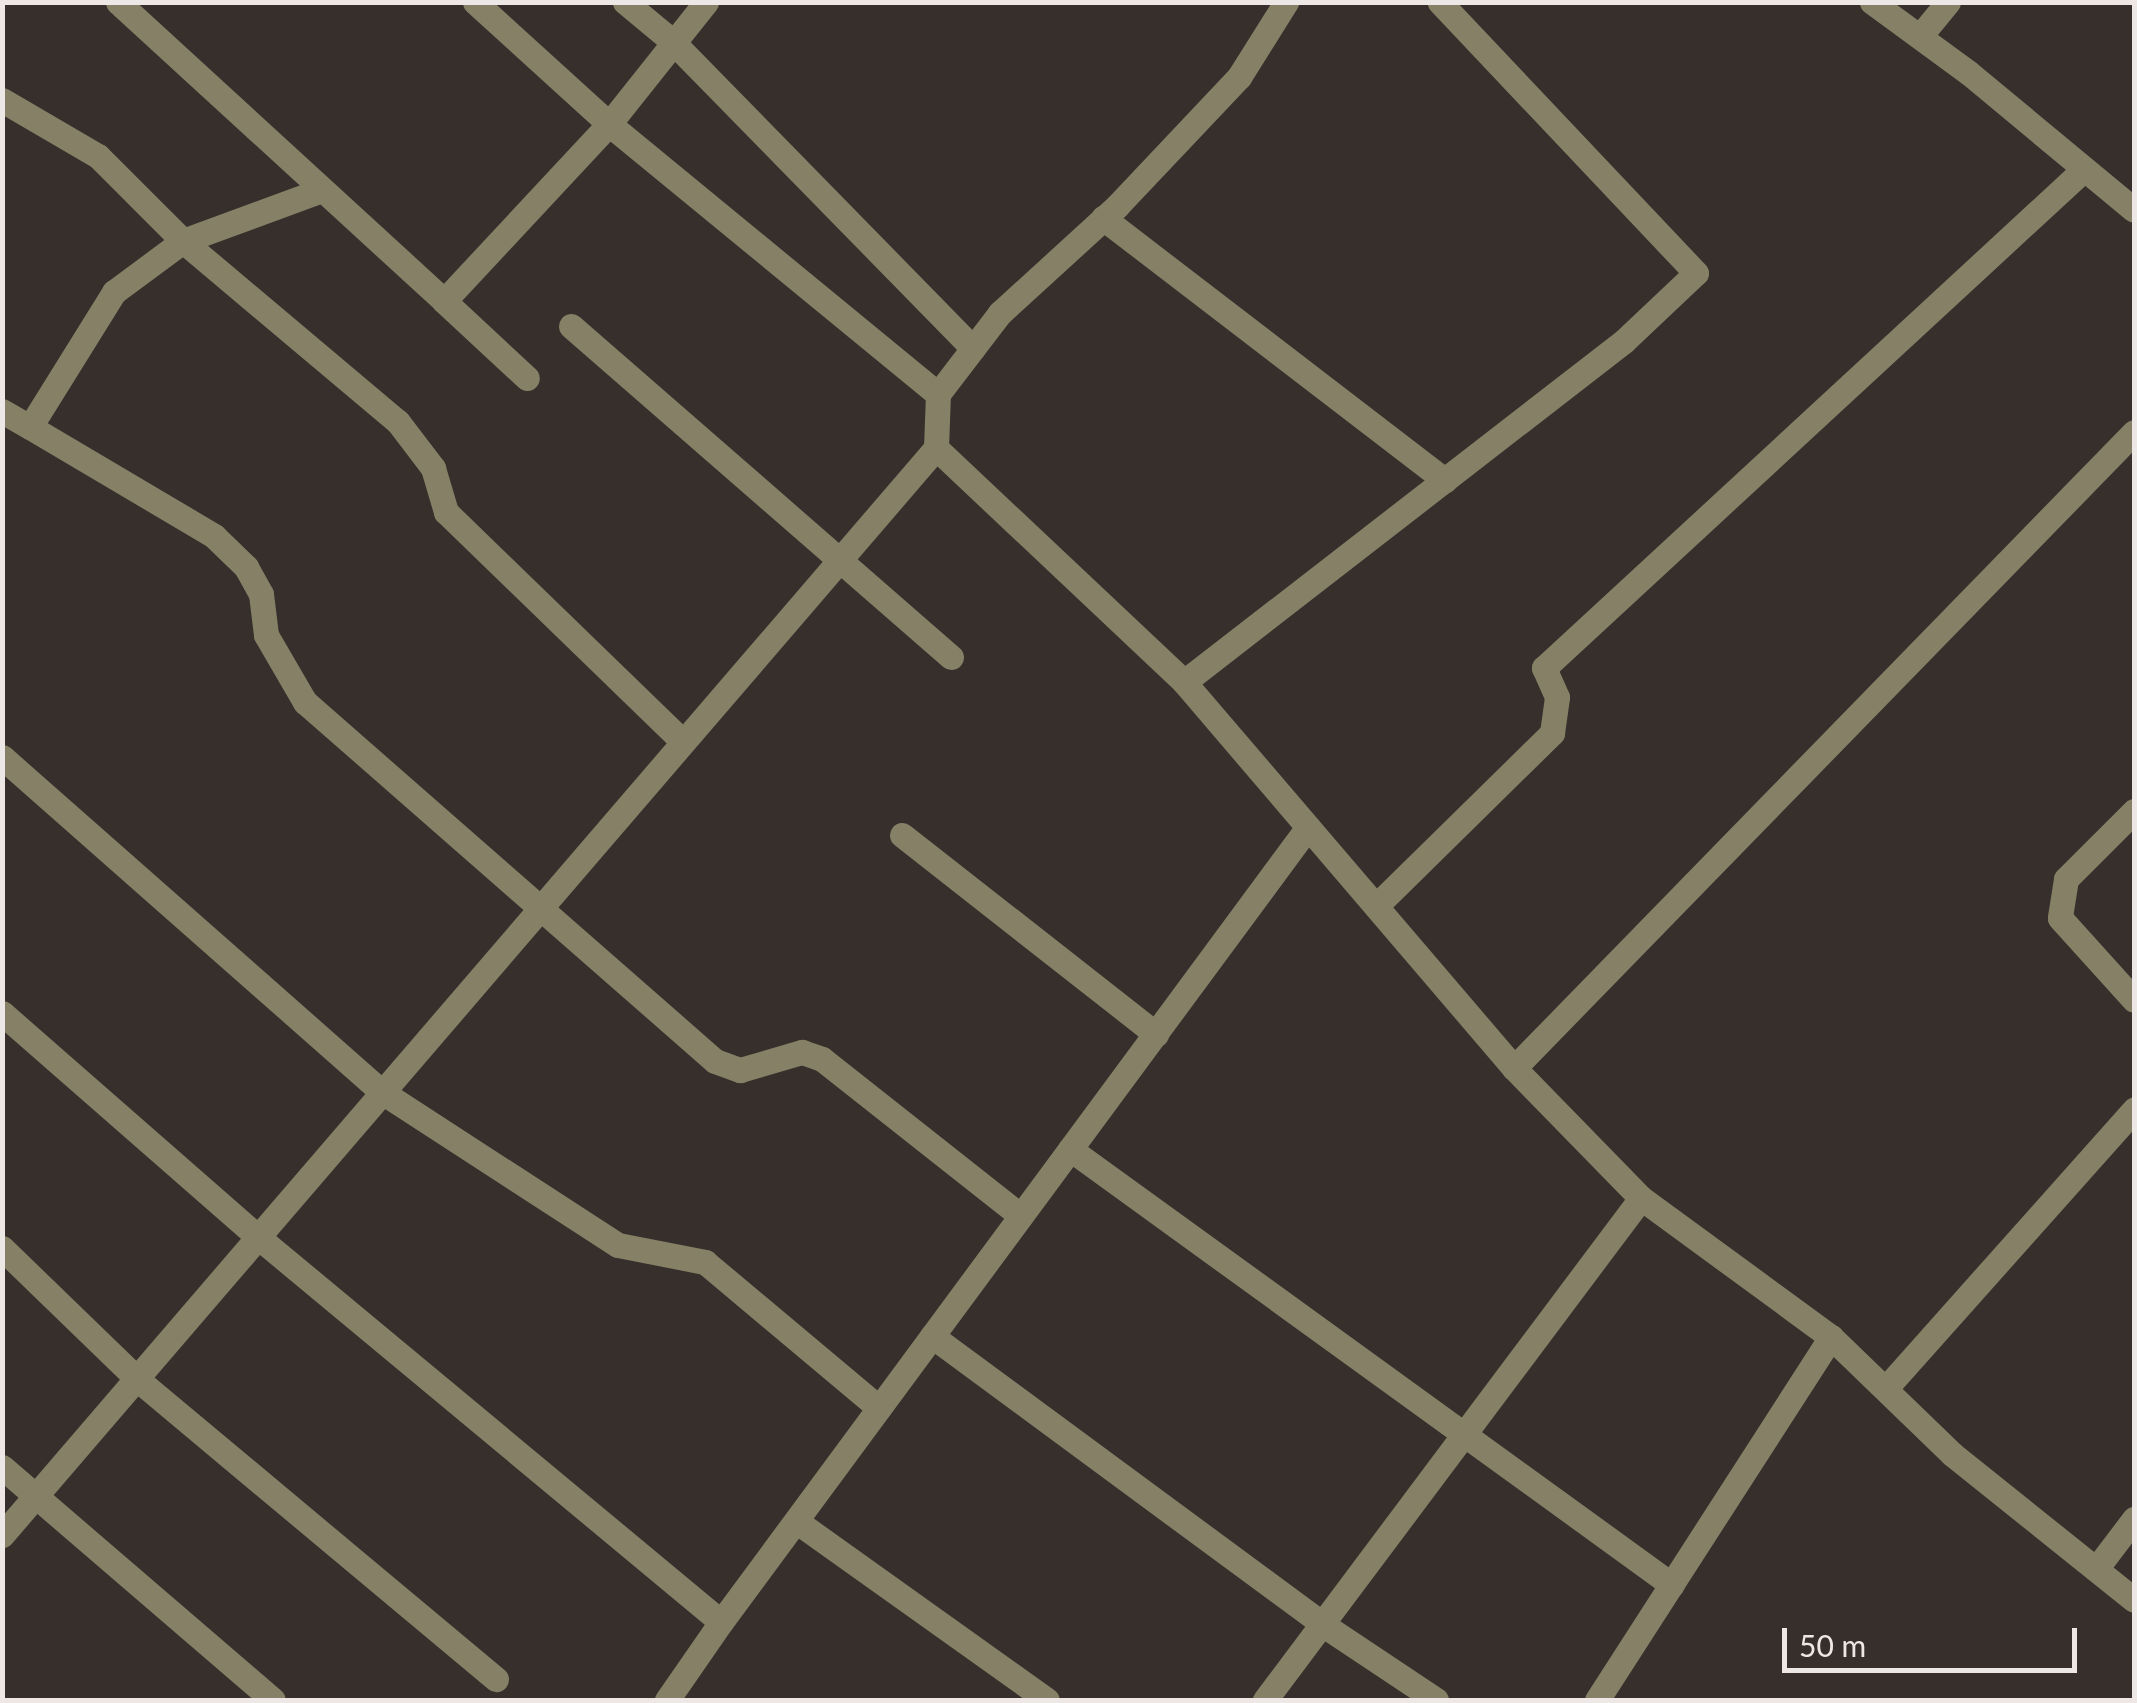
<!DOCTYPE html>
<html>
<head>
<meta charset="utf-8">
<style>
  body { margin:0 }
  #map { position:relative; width:2137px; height:1703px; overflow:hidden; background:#362f2c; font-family:Lato,sans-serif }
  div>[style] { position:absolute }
  .minor>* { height:25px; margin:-12.5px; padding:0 12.5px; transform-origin:12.5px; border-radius:12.5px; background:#858066 }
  span { translate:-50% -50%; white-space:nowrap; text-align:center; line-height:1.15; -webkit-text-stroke:8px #362f2c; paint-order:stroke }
  .frame { position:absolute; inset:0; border:5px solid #ede8e6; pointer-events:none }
  .scale { position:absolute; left:1782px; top:1628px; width:295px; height:45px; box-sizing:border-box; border:5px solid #ede8e6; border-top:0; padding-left:12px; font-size:30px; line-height:35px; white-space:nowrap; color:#ede8e6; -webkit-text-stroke:8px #362f2c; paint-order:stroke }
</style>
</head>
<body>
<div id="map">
  <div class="minor">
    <i style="left:118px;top:2px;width:442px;rotate:42.5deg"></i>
    <i style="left:444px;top:301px;width:242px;rotate:-47deg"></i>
    <i style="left:609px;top:124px;width:156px;rotate:-51.5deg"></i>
    <i style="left:475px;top:2px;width:181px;rotate:42.3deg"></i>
    <i style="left:609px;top:124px;width:426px;rotate:39.4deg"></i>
    <i style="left:625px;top:2px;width:61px;rotate:39.7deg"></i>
    <i style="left:672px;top:41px;width:430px;rotate:45.6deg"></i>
    <i style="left:1872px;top:2px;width:120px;rotate:36.2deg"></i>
    <i style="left:1969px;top:73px;width:214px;rotate:39.7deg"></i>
    <i style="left:1920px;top:36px;width:44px;rotate:-50.5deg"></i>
    <i style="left:2px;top:100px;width:111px;rotate:30.3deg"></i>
    <i style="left:98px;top:156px;width:120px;rotate:45deg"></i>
    <i style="left:183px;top:241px;width:281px;rotate:40.1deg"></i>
    <i style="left:398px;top:422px;width:58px;rotate:52.7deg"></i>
    <i style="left:433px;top:468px;width:46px;rotate:73.5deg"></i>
    <i style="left:446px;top:512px;width:330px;rotate:44.1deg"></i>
    <i style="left:1103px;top:218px;width:431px;rotate:37.5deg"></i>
    <i style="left:444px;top:301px;width:113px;rotate:42.9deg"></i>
    <i style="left:571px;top:326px;width:504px;rotate:41.06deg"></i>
    <i style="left:2px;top:411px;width:32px;rotate:30deg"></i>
    <i style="left:30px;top:427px;width:159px;rotate:-58.1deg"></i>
    <i style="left:114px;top:292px;width:86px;rotate:-36.5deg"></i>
    <i style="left:183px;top:241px;width:145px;rotate:-20.2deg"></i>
    <i style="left:30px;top:427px;width:214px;rotate:30.6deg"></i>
    <i style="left:214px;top:536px;width:45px;rotate:44.1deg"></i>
    <i style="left:246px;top:567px;width:31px;rotate:61deg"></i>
    <i style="left:261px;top:594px;width:41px;rotate:83deg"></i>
    <i style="left:266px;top:635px;width:78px;rotate:59.8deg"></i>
    <i style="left:305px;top:702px;width:545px;rotate:41.21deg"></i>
    <i style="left:715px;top:1061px;width:27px;rotate:20deg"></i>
    <i style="left:740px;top:1070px;width:65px;rotate:-16.2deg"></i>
    <i style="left:802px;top:1052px;width:21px;rotate:19deg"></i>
    <i style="left:822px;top:1059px;width:253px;rotate:38.3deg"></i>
    <i style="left:936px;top:448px;width:341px;rotate:43.3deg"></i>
    <i style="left:1184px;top:682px;width:508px;rotate:49.47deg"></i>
    <i style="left:1514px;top:1068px;width:182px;rotate:45.7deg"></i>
    <i style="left:1641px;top:1198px;width:235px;rotate:36.2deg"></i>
    <i style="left:1831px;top:1337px;width:168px;rotate:44deg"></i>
    <i style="left:1952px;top:1454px;width:233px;rotate:38.7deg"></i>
    <i style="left:1184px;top:682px;width:557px;rotate:-37.78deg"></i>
    <i style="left:1624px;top:341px;width:99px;rotate:-43.4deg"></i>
    <i style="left:1696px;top:273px;width:373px;rotate:-133.4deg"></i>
    <i style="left:2px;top:757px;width:507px;rotate:41.4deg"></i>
    <i style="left:382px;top:1092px;width:281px;rotate:33deg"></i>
    <i style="left:618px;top:1245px;width:89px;rotate:11.1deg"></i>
    <i style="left:705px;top:1262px;width:227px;rotate:40deg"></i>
    <i style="left:2134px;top:811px;width:96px;rotate:135deg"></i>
    <i style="left:2066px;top:879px;width:39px;rotate:99deg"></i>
    <i style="left:2060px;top:918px;width:110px;rotate:47.9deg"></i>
    <i style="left:902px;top:835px;width:323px;rotate:38.1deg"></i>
    <i style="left:1376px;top:906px;width:247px;rotate:-44.5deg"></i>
    <i style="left:1552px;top:733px;width:36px;rotate:-82deg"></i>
    <i style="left:1557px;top:697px;width:32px;rotate:-114deg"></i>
    <i style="left:1544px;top:668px;width:731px;rotate:-42.73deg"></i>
    <i style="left:2px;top:1013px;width:340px;rotate:41.2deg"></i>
    <i style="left:258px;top:1237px;width:602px;rotate:39.74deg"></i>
    <i style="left:721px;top:1622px;width:95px;rotate:124.7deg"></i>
    <i style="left:1514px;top:1068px;width:888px;rotate:-45.73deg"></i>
    <i style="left:1070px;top:1149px;width:743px;rotate:35.91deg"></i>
    <i style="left:2px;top:1248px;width:188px;rotate:44.1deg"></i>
    <i style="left:137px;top:1379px;width:468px;rotate:39.9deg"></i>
    <i style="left:932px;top:1336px;width:485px;rotate:36.4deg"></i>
    <i style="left:1322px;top:1624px;width:137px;rotate:33.7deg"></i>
    <i style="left:1886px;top:1388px;width:373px;rotate:-48.3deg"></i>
    <i style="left:2px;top:1467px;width:357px;rotate:40.7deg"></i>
    <i style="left:796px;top:1521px;width:308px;rotate:35.5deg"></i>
    <i style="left:2px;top:1535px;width:1433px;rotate:-49.33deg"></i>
    <i style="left:936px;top:448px;width:54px;rotate:-87.9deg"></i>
    <i style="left:938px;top:394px;width:102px;rotate:-52.6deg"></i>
    <i style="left:1000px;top:313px;width:159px;rotate:-42.4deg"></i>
    <i style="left:1117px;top:206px;width:178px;rotate:-46.6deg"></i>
    <i style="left:1239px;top:77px;width:89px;rotate:-57.9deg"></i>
    <i style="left:2096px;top:1569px;width:63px;rotate:-52.8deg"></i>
    <i style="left:721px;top:1622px;width:988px;rotate:-53.56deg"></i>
    <i style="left:1265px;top:1700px;width:627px;rotate:-53.17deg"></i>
    <i style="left:1597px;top:1700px;width:432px;rotate:-57.2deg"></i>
  </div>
  <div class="frame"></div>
  <div class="scale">50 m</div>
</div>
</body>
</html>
